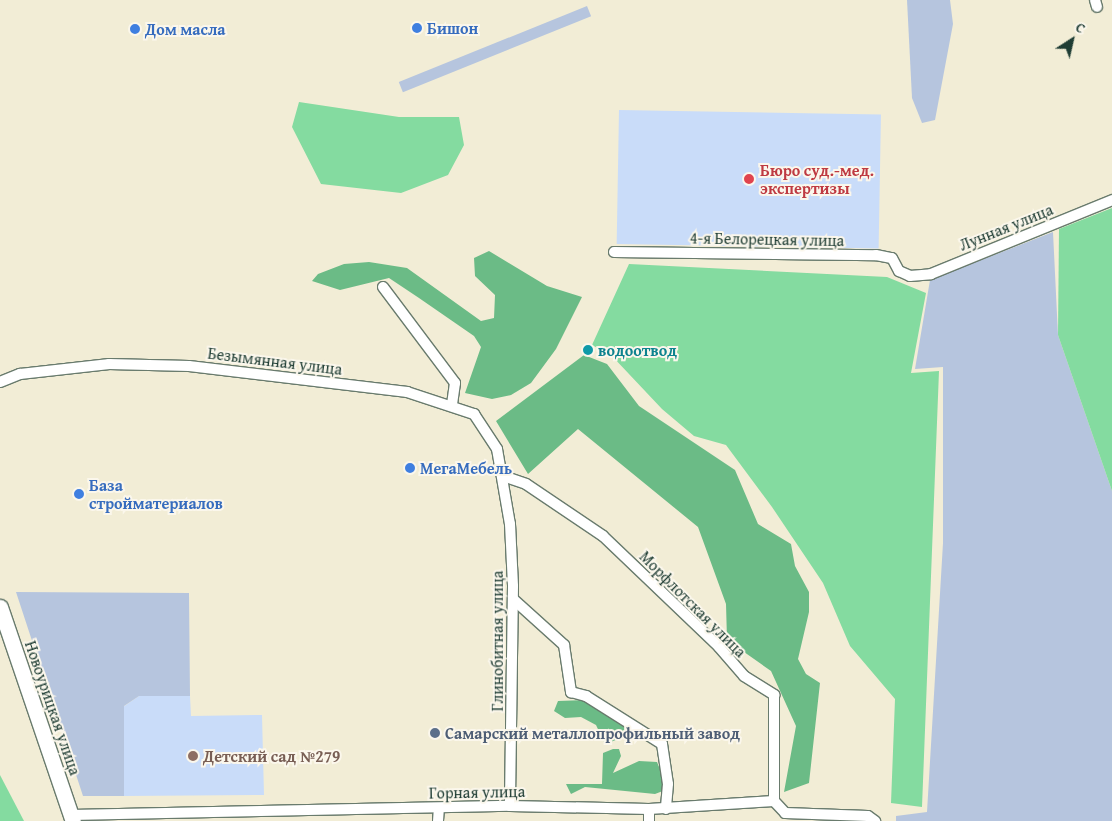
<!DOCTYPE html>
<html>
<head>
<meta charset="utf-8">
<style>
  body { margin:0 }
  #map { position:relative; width:1112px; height:821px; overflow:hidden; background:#f2edd6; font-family:"Gentium Book Plus",serif }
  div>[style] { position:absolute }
  .built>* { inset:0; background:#c9dcf9; transform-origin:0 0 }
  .industrial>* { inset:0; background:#b6c5de; transform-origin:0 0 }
  .green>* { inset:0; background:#84dba0 }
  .forest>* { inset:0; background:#6bbb86 }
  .roads { filter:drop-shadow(1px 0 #697b6d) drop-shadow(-1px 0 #697b6d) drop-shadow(0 1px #697b6d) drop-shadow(0 -1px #697b6d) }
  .street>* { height:10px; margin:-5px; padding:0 5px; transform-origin:5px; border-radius:5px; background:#fff }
  .secondary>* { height:15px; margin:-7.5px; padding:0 7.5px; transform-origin:7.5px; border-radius:7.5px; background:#fff }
  .dots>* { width:14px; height:14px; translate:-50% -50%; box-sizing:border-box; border:2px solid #fbf7ec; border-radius:50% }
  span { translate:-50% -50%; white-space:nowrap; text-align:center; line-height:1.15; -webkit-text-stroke:4px #fbf7ec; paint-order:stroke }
  .shop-label { font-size:16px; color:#366cbe; font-weight:700 }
  .left { translate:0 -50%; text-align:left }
  .health-label { font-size:16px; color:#be3a42; font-weight:700 }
  .street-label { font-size:16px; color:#1f3d34 }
  .culture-label { font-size:16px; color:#0d838f; font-weight:700 }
  .service-label { font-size:16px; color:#4e5e75; font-weight:700 }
  .education-label { font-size:16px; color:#785e54; font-weight:700 }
  .north { position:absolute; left:1047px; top:15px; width:50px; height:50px; -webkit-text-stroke:4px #fbf7ec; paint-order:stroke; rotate:35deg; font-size:14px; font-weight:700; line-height:20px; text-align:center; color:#1f3d34 }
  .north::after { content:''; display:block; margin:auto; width:18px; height:22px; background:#1f3d34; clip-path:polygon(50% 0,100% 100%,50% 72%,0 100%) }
</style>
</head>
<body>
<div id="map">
  <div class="built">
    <i style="left:619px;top:110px;width:262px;height:134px;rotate:1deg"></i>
    <i style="clip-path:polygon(139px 696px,190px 696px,191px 716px,262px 715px,264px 795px,124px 796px,123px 707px)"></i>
  </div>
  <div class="industrial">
    <i style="clip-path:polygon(907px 0,950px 0,953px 24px,935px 120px,922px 123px,912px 98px)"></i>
    <i style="left:587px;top:6px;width:11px;height:203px;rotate:68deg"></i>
    <i style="clip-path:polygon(1053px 232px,1058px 335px,1112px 491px,1112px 821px,896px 821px,896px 816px,927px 812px,943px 543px,943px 367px,915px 369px,930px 280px)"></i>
    <i style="clip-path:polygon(16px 592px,189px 593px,190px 696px,139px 696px,124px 706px,124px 796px,83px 796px)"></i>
  </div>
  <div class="green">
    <i style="clip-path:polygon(299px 102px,399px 117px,459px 117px,464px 145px,448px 175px,401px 193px,321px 184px,292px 127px)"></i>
    <i style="clip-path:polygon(1112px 208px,1112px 491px,1058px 335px,1059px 229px)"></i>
    <i style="clip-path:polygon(629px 264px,887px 277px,926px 293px,911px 373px,939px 371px,922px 807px,891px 803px,895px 699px,850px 646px,823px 583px,772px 507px,726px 445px,694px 436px,662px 409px,612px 356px,592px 345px)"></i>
    <i style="clip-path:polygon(0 775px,24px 821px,0 821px)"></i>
  </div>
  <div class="forest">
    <i style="clip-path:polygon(489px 251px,547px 286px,582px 297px,556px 349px,531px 383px,511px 395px,492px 399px,465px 393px,481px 347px,474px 336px,419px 298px,389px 278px,340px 290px,312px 281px,318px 274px,344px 264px,369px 262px,407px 268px,481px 321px,494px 318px,495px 295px,475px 276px,474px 258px)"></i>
    <i style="clip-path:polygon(584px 355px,607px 364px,639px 406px,735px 470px,758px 524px,791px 544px,795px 566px,809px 592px,809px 612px,798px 659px,806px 674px,820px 683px,809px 783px,784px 792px,796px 726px,771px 671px,727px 640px,726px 604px,698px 527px,578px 429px,528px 474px,496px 421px)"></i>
    <i style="clip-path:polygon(586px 700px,627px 727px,621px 738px,605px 744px,596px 725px,581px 717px,565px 718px,554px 711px,558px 701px)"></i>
    <i style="clip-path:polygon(613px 749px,619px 749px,621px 756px,613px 773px,639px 761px,657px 762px,668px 789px,655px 794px,585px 787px,571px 794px,566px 784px,602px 784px,603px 753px)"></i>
  </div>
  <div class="roads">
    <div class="street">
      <i style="left:1095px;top:0;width:7px;rotate:74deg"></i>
      <i style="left:614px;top:252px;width:262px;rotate:0.7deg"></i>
      <i style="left:876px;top:255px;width:16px;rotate:11deg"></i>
      <i style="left:892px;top:258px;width:15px;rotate:62deg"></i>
      <i style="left:899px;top:271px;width:12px;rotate:24deg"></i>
      <i style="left:910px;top:276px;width:21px;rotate:-5deg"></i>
      <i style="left:931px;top:274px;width:196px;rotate:-22.2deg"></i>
      <i style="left:383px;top:287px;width:120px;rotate:53.1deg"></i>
      <i style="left:455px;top:383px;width:22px;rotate:98deg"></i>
      <i style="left:0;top:382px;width:22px;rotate:-22deg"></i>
      <i style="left:20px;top:374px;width:90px;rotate:-6.4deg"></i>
      <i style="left:109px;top:364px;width:80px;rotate:1.4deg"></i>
      <i style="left:189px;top:366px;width:220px;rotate:6.8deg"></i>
      <i style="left:407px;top:392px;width:71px;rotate:18.2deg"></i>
      <i style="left:474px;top:414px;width:42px;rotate:56.7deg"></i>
      <i style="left:497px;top:449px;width:76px;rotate:80.2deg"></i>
      <i style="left:510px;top:524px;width:62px;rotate:87.2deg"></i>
      <i style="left:513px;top:586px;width:220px;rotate:90.8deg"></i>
      <i style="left:503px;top:476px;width:24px;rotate:19deg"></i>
      <i style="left:526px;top:484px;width:93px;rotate:34deg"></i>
      <i style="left:603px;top:536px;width:161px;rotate:43.7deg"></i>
      <i style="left:719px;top:647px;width:38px;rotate:49deg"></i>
      <i style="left:744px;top:676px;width:36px;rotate:32deg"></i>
      <i style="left:774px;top:695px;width:106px;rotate:90deg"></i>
      <i style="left:513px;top:599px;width:69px;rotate:42deg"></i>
      <i style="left:564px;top:645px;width:48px;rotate:81.5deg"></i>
      <i style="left:571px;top:692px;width:16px;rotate:15deg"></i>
      <i style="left:586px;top:696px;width:90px;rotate:32.3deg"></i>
      <i style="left:662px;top:744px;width:40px;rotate:81.5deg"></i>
      <i style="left:668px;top:784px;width:25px;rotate:95deg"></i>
      <i style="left:774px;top:801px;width:16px;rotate:47deg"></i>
      <i style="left:785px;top:813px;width:83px;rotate:2.1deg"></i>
      <i style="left:868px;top:816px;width:9px;rotate:36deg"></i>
      <i style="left:649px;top:809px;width:12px;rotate:90deg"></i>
      <i style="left:71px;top:815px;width:439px;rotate:-1.2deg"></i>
      <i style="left:510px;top:806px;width:139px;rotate:1.2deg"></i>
      <i style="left:649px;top:809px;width:125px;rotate:-3.7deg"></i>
      <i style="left:438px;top:821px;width:13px;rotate:-86deg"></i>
    </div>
    <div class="secondary">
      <i style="left:0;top:607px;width:226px;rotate:71.2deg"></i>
    </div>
  </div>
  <div class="dots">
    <i style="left:417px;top:28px;background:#3f7fe0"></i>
    <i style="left:135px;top:29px;background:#3f7fe0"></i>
    <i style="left:749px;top:179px;background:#e0444e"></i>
    <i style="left:588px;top:350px;background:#0f9aa8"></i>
    <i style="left:410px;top:468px;background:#3f7fe0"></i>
    <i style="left:79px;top:494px;background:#3f7fe0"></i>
    <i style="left:435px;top:733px;background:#5c6f8a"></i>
    <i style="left:193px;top:756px;background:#8d6e63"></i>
  </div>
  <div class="shop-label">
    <span class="left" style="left:427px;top:28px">Бишон</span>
    <span class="left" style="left:145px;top:29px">Дом масла</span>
    <span class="left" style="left:420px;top:468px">МегаМебель</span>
    <span class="left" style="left:89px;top:494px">База<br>стройматериалов</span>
  </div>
  <div class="health-label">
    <span class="left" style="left:760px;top:179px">Бюро суд.-мед.<br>экспертизы</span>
  </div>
  <div class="street-label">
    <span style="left:1006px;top:227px;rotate:-22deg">Лунная улица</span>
    <span style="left:767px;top:239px;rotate:1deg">4-я Белорецкая улица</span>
    <span style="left:275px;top:361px;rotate:7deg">Безымянная улица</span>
    <span style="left:693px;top:604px;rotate:45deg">Морфлотская улица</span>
    <span style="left:497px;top:641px;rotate:-90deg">Глинобитная улица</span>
    <span style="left:53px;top:708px;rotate:71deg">Новоурицкая улица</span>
    <span style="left:477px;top:792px;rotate:-1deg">Горная улица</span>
  </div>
  <div class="culture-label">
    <span class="left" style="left:598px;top:350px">водоотвод</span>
  </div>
  <div class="service-label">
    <span class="left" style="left:445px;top:733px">Самарский металлопрофильный завод</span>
  </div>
  <div class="education-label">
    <span class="left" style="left:203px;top:756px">Детский сад №279</span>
  </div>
  <div class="north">С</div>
</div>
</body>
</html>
